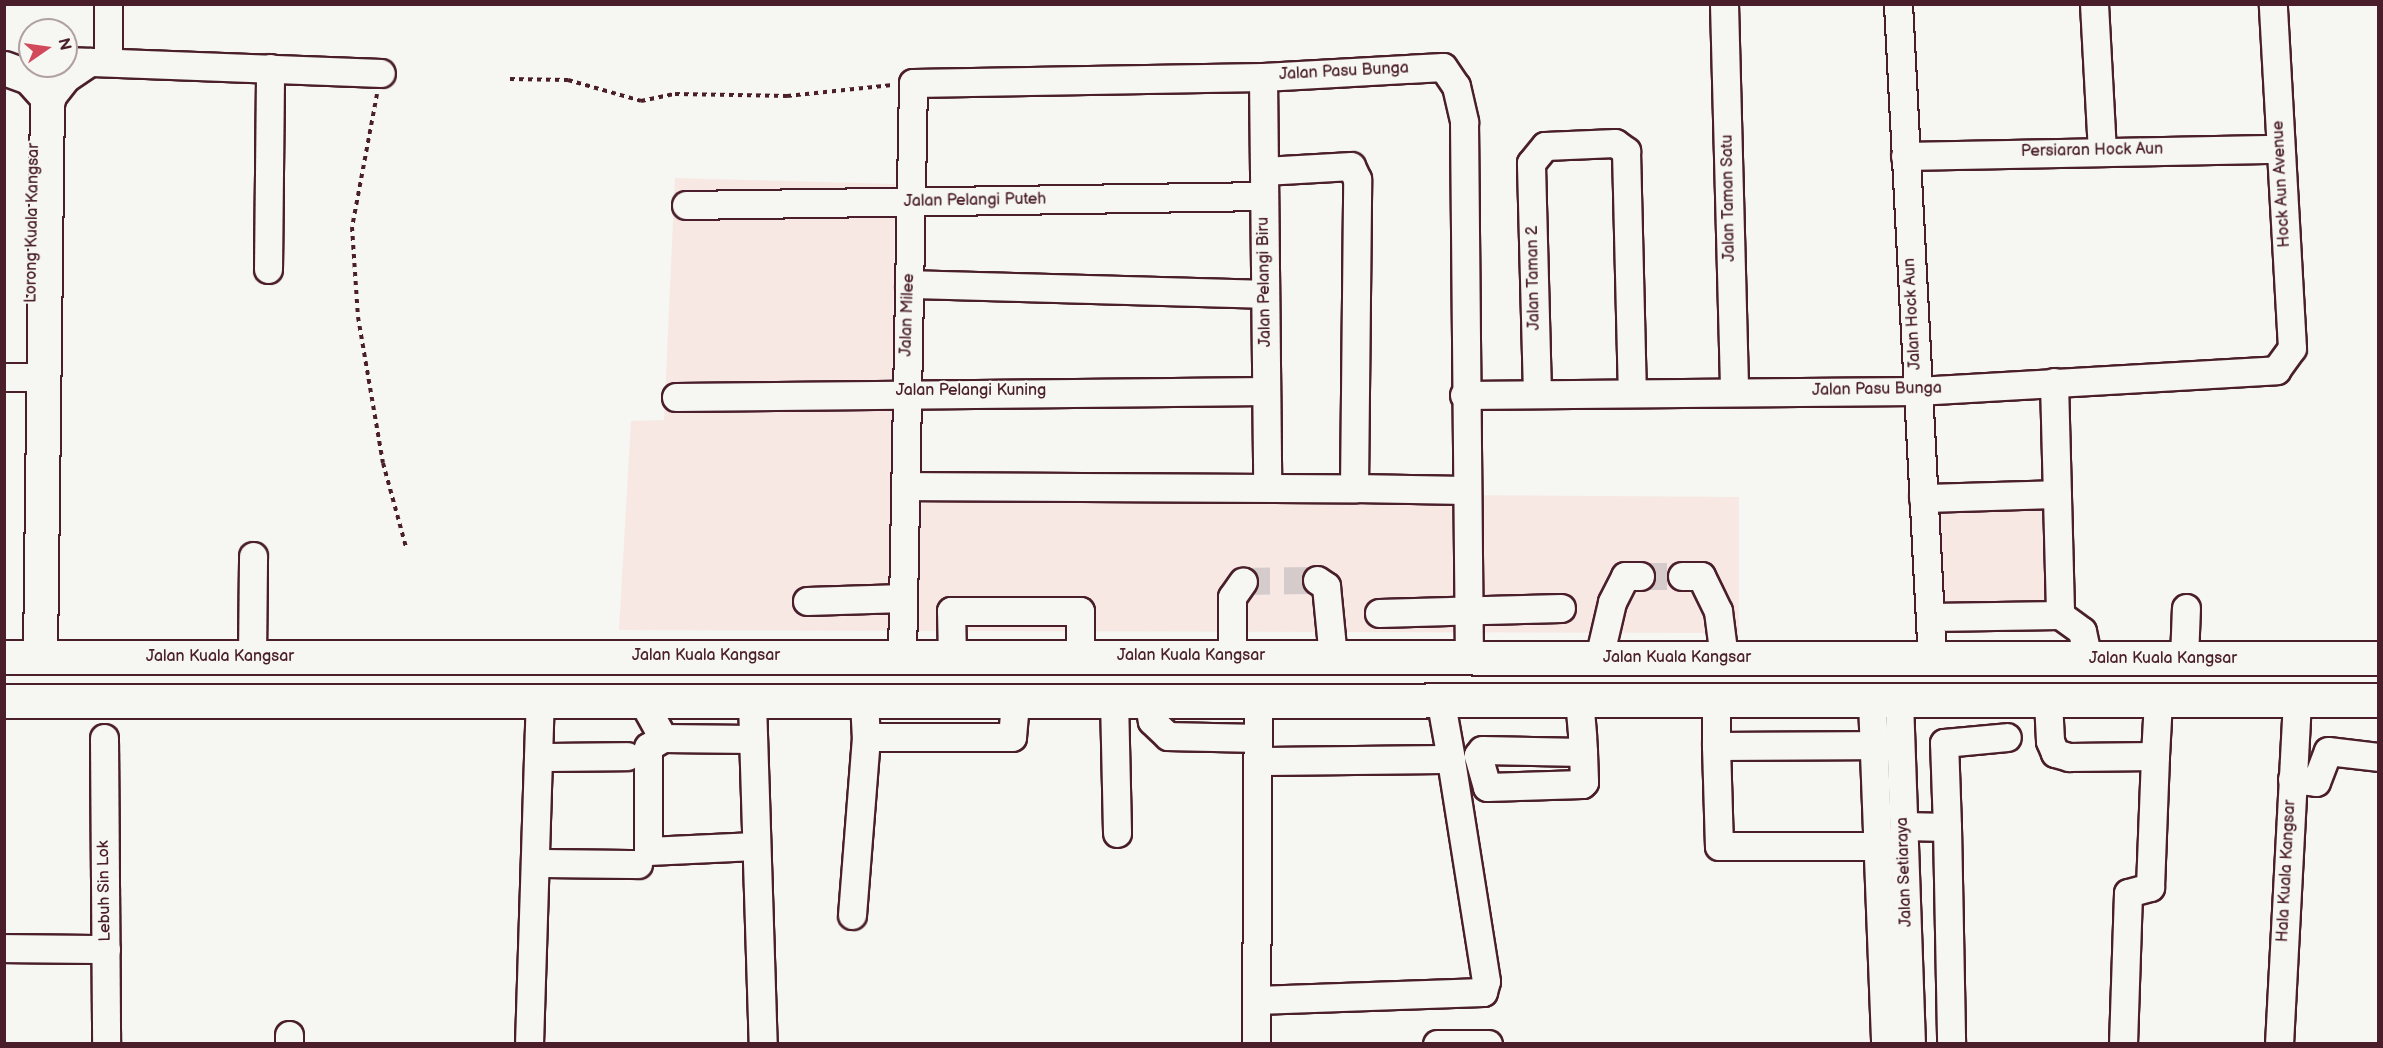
<!DOCTYPE html>
<html>
<head>
<meta charset="utf-8">
<style>
  body { margin:0 }
  #map { position:relative; width:2383px; height:1048px; overflow:hidden; background:#f6f6f2; font-family:"Balsamiq Sans",sans-serif }
  div>[style] { position:absolute }
  .built>* { inset:0; background:#f7e8e3; transform-origin:0 0 }
  .minor-tunnel>* { height:27px; margin-top:-13.5px; transform-origin:0; background:repeating-linear-gradient(90deg,#d4cbca 0 27px,transparent 0 41px) }
  .path>* { height:4px; margin-top:-2px; transform-origin:0; background:repeating-linear-gradient(90deg,#4a1f2b 0 4.5px,transparent 0 9px) }
  .roads { filter:drop-shadow(2px 0 #4a1f2b) drop-shadow(-2px 0 #4a1f2b) drop-shadow(0 2px #4a1f2b) drop-shadow(0 -2px #4a1f2b) }
  .minor>* { height:27px; margin:-13.5px; padding:0 13.5px; transform-origin:13.5px; border-radius:13.5px; background:#f6f6f2 }
  .major>* { height:33px; margin:-16.5px; padding:0 16.5px; transform-origin:16.5px; border-radius:16.5px; background:#f6f6f2 }
  .highway>* { height:33px; margin:-16.5px; padding:0 16.5px; transform-origin:16.5px; border-radius:16.5px; background:#f6f6f2 }
  span { translate:-50% -50%; white-space:nowrap; text-align:center; line-height:1.15; -webkit-text-stroke:4.5px #f6f6f2; paint-order:stroke }
  .street-label { font-size:16px; color:#4a1f2b }
  .frame { position:absolute; inset:0; border:6px solid #4a1f2b; pointer-events:none }
  .north { position:absolute; left:18px; top:18px; width:60px; height:60px; box-sizing:border-box; background:#f6f6f2; border:2px solid #b1a0a2; border-radius:50%; rotate:77deg; font-size:16px; font-weight:700; line-height:24px; text-align:center; color:#4a1f2b }
  .north::after { content:''; display:block; margin:auto; width:21px; height:27px; background:#d1495b; clip-path:polygon(50% 0,100% 100%,50% 72%,0 100%) }
</style>
</head>
<body>
<div id="map">
  <div class="built">
    <i style="clip-path:polygon(675px 178px,895px 184px,891px 491px,1739px 497px,1739px 633px,619px 630px,631px 421px,664px 420px)"></i>
    <i style="left:2062px;top:493px;width:124px;height:140px;rotate:90deg"></i>
  </div>
  <div class="minor-tunnel">
    <i style="left:1640px;top:576px;width:42px"></i>
    <i style="left:1243px;top:581px;width:74px;rotate:-0.8deg"></i>
  </div>
  <div class="path">
    <i style="left:510px;top:79px;width:58px;rotate:1deg"></i>
    <i style="left:568px;top:80px;width:76px;rotate:16deg"></i>
    <i style="left:641px;top:101px;width:35px;rotate:-12deg"></i>
    <i style="left:675px;top:94px;width:112px;rotate:1deg"></i>
    <i style="left:787px;top:96px;width:106px;rotate:-6deg"></i>
    <i style="left:377px;top:94px;width:135px;rotate:100.6deg"></i>
    <i style="left:352px;top:227px;width:90px;rotate:86.2deg"></i>
    <i style="left:358px;top:317px;width:148px;rotate:80.3deg"></i>
    <i style="left:383px;top:463px;width:87px;rotate:74.7deg"></i>
  </div>
  <div class="roads">
    <div class="minor">
      <i style="left:108px;top:4px;width:58px;rotate:90deg"></i>
      <i style="left:1724px;top:4px;width:388px;rotate:88.5deg"></i>
      <i style="left:1898px;top:4px;width:657px;rotate:87.03deg"></i>
      <i style="left:2094px;top:4px;width:146px;rotate:86.9deg"></i>
      <i style="left:66px;top:61px;width:315px;rotate:2.2deg"></i>
      <i style="left:1263px;top:77px;width:410px;rotate:89.4deg"></i>
      <i style="left:47px;top:115px;width:20px;rotate:-75deg"></i>
      <i style="left:52px;top:96px;width:23px;rotate:-52deg"></i>
      <i style="left:66px;top:78px;width:29px;rotate:-34deg"></i>
      <i style="left:1905px;top:156px;width:374px;rotate:-1.1deg"></i>
      <i style="left:686px;top:205px;width:578px;rotate:-0.89deg"></i>
      <i style="left:268px;top:269px;width:201px;rotate:-89.4deg"></i>
      <i style="left:909px;top:284px;width:356px;rotate:1.6deg"></i>
      <i style="left:4px;top:377px;width:37px"></i>
      <i style="left:2054px;top:382px;width:233px;rotate:88.5deg"></i>
      <i style="left:1537px;top:394px;width:231px;rotate:-91.5deg"></i>
      <i style="left:1531px;top:163px;width:22px;rotate:-51deg"></i>
      <i style="left:1545px;top:146px;width:70px;rotate:-2.5deg"></i>
      <i style="left:1615px;top:143px;width:14px;rotate:36deg"></i>
      <i style="left:1626px;top:151px;width:242px;rotate:88.6deg"></i>
      <i style="left:1464px;top:395px;width:453px;rotate:-0.5deg"></i>
      <i style="left:1917px;top:391px;width:360px;rotate:-3.3deg"></i>
      <i style="left:2276px;top:370px;width:27px;rotate:-54deg"></i>
      <i style="left:2292px;top:348px;width:345px;rotate:-93.2deg"></i>
      <i style="left:676px;top:397px;width:590px;rotate:-0.58deg"></i>
      <i style="left:905px;top:486px;width:449px;rotate:0.3deg"></i>
      <i style="left:1354px;top:488px;width:309px;rotate:-89.4deg"></i>
      <i style="left:1357px;top:179px;width:14px;rotate:-115deg"></i>
      <i style="left:1351px;top:166px;width:87px;rotate:176.7deg"></i>
      <i style="left:1354px;top:488px;width:112px;rotate:1deg"></i>
      <i style="left:1923px;top:498px;width:134px;rotate:-1.7deg"></i>
      <i style="left:1682px;top:576px;width:19px"></i>
      <i style="left:1701px;top:576px;width:39px;rotate:64deg"></i>
      <i style="left:1718px;top:611px;width:47px;rotate:82.7deg"></i>
      <i style="left:1317px;top:580px;width:11px;rotate:34deg"></i>
      <i style="left:1326px;top:586px;width:71px;rotate:84.4deg"></i>
      <i style="left:807px;top:601px;width:96px;rotate:-1.8deg"></i>
      <i style="left:1379px;top:613px;width:182px;rotate:-1.6deg"></i>
      <i style="left:1930px;top:617px;width:130px;rotate:-0.9deg"></i>
      <i style="left:2060px;top:615px;width:27px;rotate:36deg"></i>
      <i style="left:2082px;top:631px;width:30px;rotate:78deg"></i>
      <i style="left:1232px;top:655px;width:58px;rotate:-90deg"></i>
      <i style="left:1232px;top:597px;width:19px;rotate:-55deg"></i>
      <i style="left:902px;top:656px;width:573px;rotate:-88.9deg"></i>
      <i style="left:913px;top:83px;width:350px;rotate:-1deg"></i>
      <i style="left:1263px;top:77px;width:180px;rotate:-3.2deg"></i>
      <i style="left:1443px;top:67px;width:23px;rotate:56deg"></i>
      <i style="left:1456px;top:86px;width:37px;rotate:77deg"></i>
      <i style="left:1464px;top:122px;width:536px;rotate:89.47deg"></i>
      <i style="left:252px;top:657px;width:101px;rotate:-89.4deg"></i>
      <i style="left:952px;top:657px;width:46px;rotate:-91.2deg"></i>
      <i style="left:951px;top:611px;width:129px"></i>
      <i style="left:1080px;top:611px;width:45px;rotate:90deg"></i>
      <i style="left:1599px;top:658px;width:57px;rotate:-76.9deg"></i>
      <i style="left:1612px;top:602px;width:29px;rotate:-63deg"></i>
      <i style="left:1625px;top:576px;width:15px"></i>
      <i style="left:2184px;top:659px;width:51px;rotate:-87.8deg"></i>
      <i style="left:1114px;top:699px;width:134px;rotate:88.7deg"></i>
      <i style="left:1148px;top:699px;width:22px;rotate:80deg"></i>
      <i style="left:1152px;top:721px;width:22px;rotate:43deg"></i>
      <i style="left:1168px;top:736px;width:89px;rotate:1.3deg"></i>
      <i style="left:1579px;top:699px;width:37px;rotate:85deg"></i>
      <i style="left:1582px;top:736px;width:16px;rotate:86deg"></i>
      <i style="left:1583px;top:752px;width:30px;rotate:88deg"></i>
      <i style="left:1584px;top:782px;width:3px;rotate:135deg"></i>
      <i style="left:1582px;top:784px;width:95px;rotate:178.2deg"></i>
      <i style="left:1487px;top:787px;width:33px;rotate:-106deg"></i>
      <i style="left:1478px;top:755px;width:6px;rotate:-51deg"></i>
      <i style="left:1482px;top:750px;width:101px;rotate:1.1deg"></i>
      <i style="left:1716px;top:700px;width:46px;rotate:90deg"></i>
      <i style="left:1716px;top:746px;width:177px;rotate:-0.3deg"></i>
      <i style="left:864px;top:701px;width:36px;rotate:87deg"></i>
      <i style="left:866px;top:737px;width:146px"></i>
      <i style="left:1012px;top:737px;width:37px;rotate:-85deg"></i>
      <i style="left:1872px;top:701px;width:343px;rotate:87.8deg"></i>
      <i style="left:1899px;top:701px;width:343px;rotate:88deg"></i>
      <i style="left:2048px;top:701px;width:40px;rotate:87.1deg"></i>
      <i style="left:2050px;top:741px;width:13px;rotate:67deg"></i>
      <i style="left:2055px;top:753px;width:15px;rotate:16deg"></i>
      <i style="left:2069px;top:757px;width:86px;rotate:-0.7deg"></i>
      <i style="left:2155px;top:756px;width:56px;rotate:-86.9deg"></i>
      <i style="left:643px;top:702px;width:41px;rotate:60.9deg"></i>
      <i style="left:663px;top:738px;width:90px;rotate:0.6deg"></i>
      <i style="left:752px;top:702px;width:342px;rotate:88.2deg"></i>
      <i style="left:104px;top:738px;width:306px;rotate:89.6deg"></i>
      <i style="left:663px;top:738px;width:17px;rotate:149deg"></i>
      <i style="left:648px;top:747px;width:104px;rotate:90deg"></i>
      <i style="left:648px;top:851px;width:107px;rotate:-2.7deg"></i>
      <i style="left:1716px;top:746px;width:100px;rotate:88.3deg"></i>
      <i style="left:1719px;top:846px;width:177px"></i>
      <i style="left:538px;top:757px;width:89px;rotate:-0.6deg"></i>
      <i style="left:1257px;top:761px;width:194px;rotate:-0.6deg"></i>
      <i style="left:1451px;top:759px;width:62px;rotate:-100.2deg"></i>
      <i style="left:2292px;top:779px;width:24px;rotate:7deg"></i>
      <i style="left:2316px;top:782px;width:33px;rotate:-69deg"></i>
      <i style="left:2328px;top:751px;width:50px;rotate:6.8deg"></i>
      <i style="left:1904px;top:826px;width:43px;rotate:1.3deg"></i>
      <i style="left:1947px;top:827px;width:84px;rotate:-92deg"></i>
      <i style="left:1944px;top:743px;width:63px;rotate:-5.4deg"></i>
      <i style="left:1947px;top:827px;width:217px;rotate:88.9deg"></i>
      <i style="left:535px;top:863px;width:103px;rotate:0.6deg"></i>
      <i style="left:852px;top:915px;width:179px;rotate:-85.5deg"></i>
      <i style="left:4px;top:948px;width:102px;rotate:0.6deg"></i>
      <i style="left:1256px;top:1000px;width:227px;rotate:-2deg"></i>
      <i style="left:1483px;top:992px;width:11px;rotate:-75deg"></i>
      <i style="left:1486px;top:981px;width:225px;rotate:-99deg"></i>
      <i style="left:289px;top:1035px;width:9px;rotate:90deg"></i>
      <i style="left:529px;top:1044px;width:342px;rotate:-88.2deg"></i>
      <i style="left:1256px;top:1044px;width:346px;rotate:-89.7deg"></i>
      <i style="left:1437px;top:1044px;width:51px"></i>
      <i style="left:2123px;top:1044px;width:151px;rotate:-88.1deg"></i>
      <i style="left:2128px;top:893px;width:23px;rotate:-15deg"></i>
      <i style="left:2150px;top:887px;width:131px;rotate:-87.8deg"></i>
      <i style="left:2279px;top:1044px;width:345px;rotate:-87deg"></i>
    </div>
    <div class="major">
      <i style="left:4px;top:68px;width:27px;rotate:20deg"></i>
      <i style="left:29px;top:77px;width:27px;rotate:48deg"></i>
      <i style="left:47px;top:97px;width:560px;rotate:90.72deg"></i>
    </div>
    <div class="highway">
      <i style="left:4px;top:657px;width:2374px;rotate:0.02deg"></i>
      <i style="left:4px;top:701px;width:2374px;rotate:-0.02deg"></i>
    </div>
  </div>
  <div class="street-label">
    <span style="left:1344px;top:72px;rotate:-3deg">Jalan Pasu Bunga</span>
    <span style="left:2092px;top:151px;rotate:-1deg">Persiaran Hock Aun</span>
    <span style="left:2282px;top:184px;rotate:-93deg">Hock Aun Avenue</span>
    <span style="left:1729px;top:198px;rotate:-91deg">Jalan Taman Satu</span>
    <span style="left:975px;top:201px;rotate:-1deg">Jalan Pelangi Puteh</span>
    <span style="left:33px;top:223px;rotate:-89deg">Lorong Kuala Kangsar</span>
    <span style="left:1534px;top:278px;rotate:-91deg">Jalan Taman 2</span>
    <span style="left:1265px;top:282px;rotate:-91deg">Jalan Pelangi Biru</span>
    <span style="left:1913px;top:314px;rotate:-93deg">Jalan Hock Aun</span>
    <span style="left:908px;top:315px;rotate:-88deg">Jalan Milee</span>
    <span style="left:1877px;top:390px;rotate:-1deg">Jalan Pasu Bunga</span>
    <span style="left:971px;top:391px">Jalan Pelangi Kuning</span>
    <span style="left:706px;top:656px">Jalan Kuala Kangsar</span>
    <span style="left:1191px;top:656px">Jalan Kuala Kangsar</span>
    <span style="left:220px;top:657px">Jalan Kuala Kangsar</span>
    <span style="left:1677px;top:658px">Jalan Kuala Kangsar</span>
    <span style="left:2163px;top:659px">Jalan Kuala Kangsar</span>
    <span style="left:2287px;top:871px;rotate:-87deg">Hala Kuala Kangsar</span>
    <span style="left:1905px;top:872px;rotate:-92deg">Jalan Setiaraya</span>
    <span style="left:105px;top:891px;rotate:-91deg">Lebuh Sin Lok</span>
  </div>
  <div class="frame"></div>
  <div class="north">N</div>
</div>
</body>
</html>
